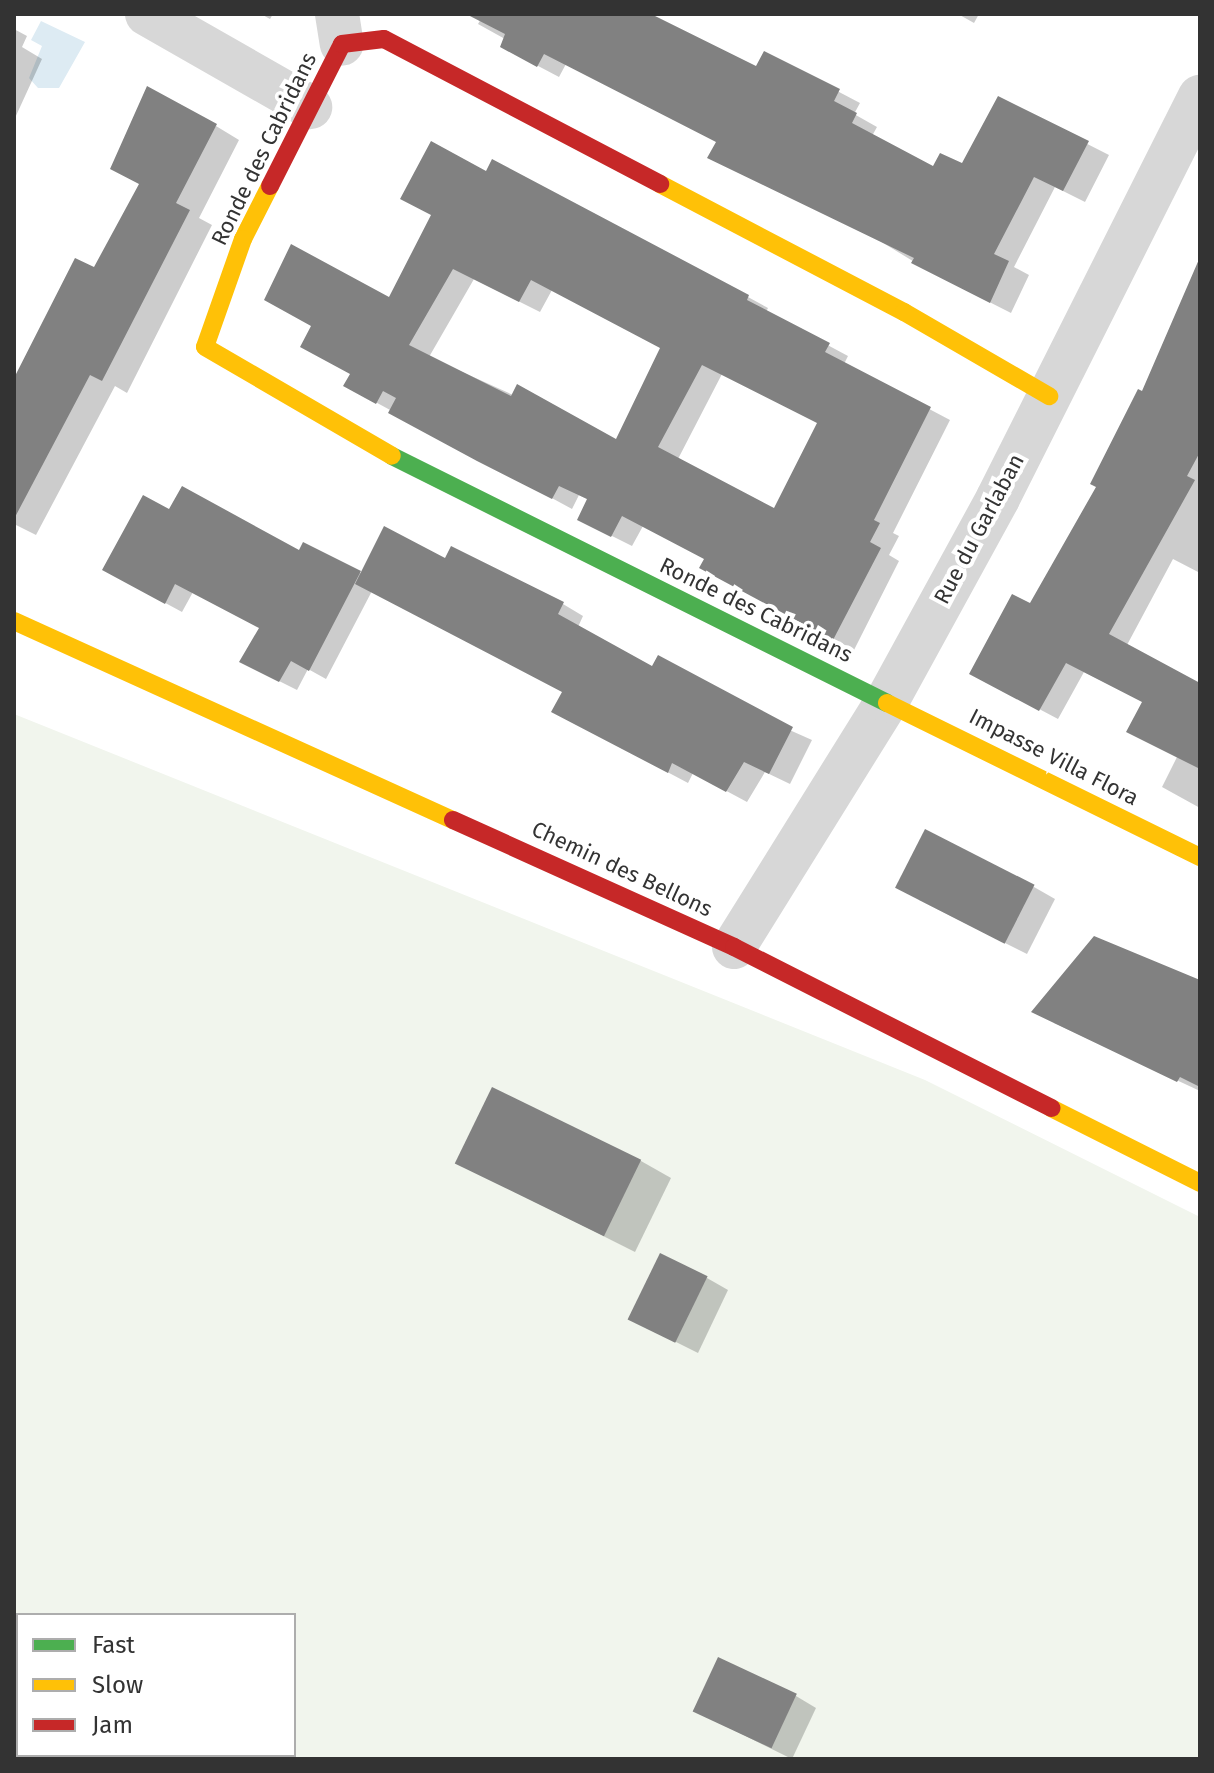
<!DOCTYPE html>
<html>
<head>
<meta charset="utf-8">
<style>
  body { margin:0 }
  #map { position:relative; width:1214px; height:1773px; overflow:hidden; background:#fff; font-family:"Fira Sans",sans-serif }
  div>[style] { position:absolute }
  .green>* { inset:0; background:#f1f5ed }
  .water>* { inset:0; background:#ddebf3 }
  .shadow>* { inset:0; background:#0003 }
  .building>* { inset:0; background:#818181; transform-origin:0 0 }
  .street>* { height:44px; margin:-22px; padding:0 22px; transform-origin:22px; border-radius:22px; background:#d7d7d7 }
  .fast>* { height:18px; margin:-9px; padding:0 9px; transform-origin:9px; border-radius:9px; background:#4caf50 }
  .slow>* { height:18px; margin:-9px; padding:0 9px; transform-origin:9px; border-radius:9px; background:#ffc107 }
  .jam>* { height:18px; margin:-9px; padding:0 9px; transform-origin:9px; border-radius:9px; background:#c62828 }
  span { translate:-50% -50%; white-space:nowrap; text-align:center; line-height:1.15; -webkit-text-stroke:8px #fff; paint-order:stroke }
  .street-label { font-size:22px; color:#333 }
  .frame { position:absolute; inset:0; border:16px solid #333; pointer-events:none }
  .legend { position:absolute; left:16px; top:1613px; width:280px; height:144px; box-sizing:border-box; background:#fff; border:2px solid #adadad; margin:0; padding:10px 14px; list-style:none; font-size:24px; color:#333 }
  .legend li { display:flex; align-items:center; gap:16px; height:40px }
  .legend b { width:40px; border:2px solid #adadad }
</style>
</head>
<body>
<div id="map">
  <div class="green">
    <i style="clip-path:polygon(evenodd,14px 714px,925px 1080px,1200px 1217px,1200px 1759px,14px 1759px,14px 714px,18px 1615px,294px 1615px,294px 1755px,18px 1755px,18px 1615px)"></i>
  </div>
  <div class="water">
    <i style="clip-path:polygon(41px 21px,85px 42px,59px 88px,38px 88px,29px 78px,42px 46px,31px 40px)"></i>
  </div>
  <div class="shadow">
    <i style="clip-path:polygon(261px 14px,273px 14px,270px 19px)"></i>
    <i style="clip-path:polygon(476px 14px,646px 14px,756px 69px,765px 53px,860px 103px,854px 114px,877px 127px,872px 136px,934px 169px,963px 166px,999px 99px,1109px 155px,1085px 202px,1055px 187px,1014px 267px,1029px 275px,1011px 313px,934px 274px,718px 142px,566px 64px,559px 77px,523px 58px,505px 39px,478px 24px,482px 17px)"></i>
    <i style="clip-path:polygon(958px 14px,979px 14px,974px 23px)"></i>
    <i style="clip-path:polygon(14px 29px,27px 36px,22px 47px,42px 59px,15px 118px)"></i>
    <i style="clip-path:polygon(216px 126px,239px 140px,199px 218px,212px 225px,127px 393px,115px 386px,36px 535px,14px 524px,14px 382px,95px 270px)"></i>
    <i style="clip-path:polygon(evenodd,487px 173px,748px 297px,768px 308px,766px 312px,848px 356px,844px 364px,950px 420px,893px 533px,899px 536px,889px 555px,899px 561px,854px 650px,722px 578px,706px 559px,643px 526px,632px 546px,600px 530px,589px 500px,579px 495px,572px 509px,346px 386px,390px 300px,487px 173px,474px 279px,540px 312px,552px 290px,662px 348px,617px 442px,429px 357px,474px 279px,487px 173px,722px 374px,819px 423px,775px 511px,678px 459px,722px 374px)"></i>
    <i style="clip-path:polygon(1200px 274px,1200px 573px,1173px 559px,1127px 645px,1200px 685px,1200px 808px,1162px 787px,1177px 757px,1144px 702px,1084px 672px,1058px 719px,990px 683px,1098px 486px)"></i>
    <i style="clip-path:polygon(170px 512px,299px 553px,304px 545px,362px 574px,446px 561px,563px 604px,583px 616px,578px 627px,653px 669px,812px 740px,790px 784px,765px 772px,747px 802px,693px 773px,688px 783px,573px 722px,564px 692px,372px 591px,326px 679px,308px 669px,297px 690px,259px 671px,261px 628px,193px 592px,182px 612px,121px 579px)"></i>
    <i style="clip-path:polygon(1034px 887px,1055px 899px,1027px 954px,919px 900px)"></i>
    <i style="clip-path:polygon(1200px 982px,1200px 1091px,1054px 1023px)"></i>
    <i style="clip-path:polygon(641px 1161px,671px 1178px,635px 1252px,458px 1163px)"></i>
    <i style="clip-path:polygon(707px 1278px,728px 1290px,698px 1353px,632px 1320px)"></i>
    <i style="clip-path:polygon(796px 1696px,816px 1708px,792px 1759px,693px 1710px)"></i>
  </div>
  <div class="building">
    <i style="clip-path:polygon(466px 14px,651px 14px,756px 66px,764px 51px,840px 89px,834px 101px,857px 113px,852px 123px,933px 166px,940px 153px,962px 163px,998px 96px,1089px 141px,1063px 191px,1034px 177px,994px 254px,1009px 261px,990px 303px,911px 263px,914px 258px,707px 158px,716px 142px,544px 54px,537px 67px,500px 47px,505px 34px)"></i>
    <i style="clip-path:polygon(147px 86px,217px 124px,176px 203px,190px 210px,118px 350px,102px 381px,90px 375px,14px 519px,14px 378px,75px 258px,94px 267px,139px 184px,110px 169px)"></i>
    <i style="clip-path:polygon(evenodd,431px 141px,486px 171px,492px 159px,749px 295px,747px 300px,830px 343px,825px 352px,931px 407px,874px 520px,880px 523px,870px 542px,881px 548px,833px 640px,699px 568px,704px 559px,622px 516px,611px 537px,577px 520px,587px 499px,559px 486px,552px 499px,477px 461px,388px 413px,396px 398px,383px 391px,376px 404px,343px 386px,350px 374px,300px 347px,311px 326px,264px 300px,291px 244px,389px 297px,431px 215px,400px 199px,431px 141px,453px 269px,519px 302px,531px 280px,660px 348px,616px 439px,517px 384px,511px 396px,409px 345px,453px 269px,431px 141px,702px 365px,817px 423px,774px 508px,658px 447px,702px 365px)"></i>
    <i style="clip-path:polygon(1200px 257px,1200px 452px,1187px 476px,1195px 480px,1109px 634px,1200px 683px,1200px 769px,1126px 732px,1142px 702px,1066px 663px,1039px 711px,969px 674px,1012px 594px,1030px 603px,1096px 487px,1090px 484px,1138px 389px,1142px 391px)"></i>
    <i style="clip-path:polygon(182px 486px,299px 550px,303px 542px,361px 571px,309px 671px,291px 661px,279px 682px,239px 662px,259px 628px,175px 584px,165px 604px,102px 570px,143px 495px,169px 509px)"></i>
    <i style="clip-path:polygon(384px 526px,445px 558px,451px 546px,564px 602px,558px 614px,652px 666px,658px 655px,793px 727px,769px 774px,744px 762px,726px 792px,672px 763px,668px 773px,551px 712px,562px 692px,355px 584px)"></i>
    <i style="left:925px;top:829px;width:123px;height:66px;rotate:27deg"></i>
    <i style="clip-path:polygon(1094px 936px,1200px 980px,1200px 1087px,1180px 1077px,1177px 1082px,1031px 1012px)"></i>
    <i style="left:492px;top:1087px;width:166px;height:85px;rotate:26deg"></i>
    <i style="left:660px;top:1253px;width:53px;height:74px;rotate:26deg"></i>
    <i style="left:718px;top:1657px;width:87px;height:60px;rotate:25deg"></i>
  </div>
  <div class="street">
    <i style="left:147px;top:14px;width:188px;rotate:29.7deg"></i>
    <i style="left:337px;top:14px;width:30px;rotate:81deg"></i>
    <i style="left:734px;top:947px;width:290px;rotate:-58.1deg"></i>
    <i style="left:887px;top:701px;width:231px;rotate:-61.3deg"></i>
    <i style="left:998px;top:498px;width:449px;rotate:-63.3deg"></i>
  </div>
  <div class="fast">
    <i style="left:392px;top:456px;width:553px;rotate:26.52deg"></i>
  </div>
  <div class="slow">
    <i style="left:660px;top:184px;width:276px;rotate:27.7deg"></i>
    <i style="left:904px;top:312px;width:168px;rotate:30.1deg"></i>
    <i style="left:270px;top:186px;width:59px;rotate:117deg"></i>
    <i style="left:243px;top:239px;width:114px;rotate:109.4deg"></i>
    <i style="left:205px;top:347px;width:216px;rotate:30.2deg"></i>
    <i style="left:14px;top:621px;width:482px;rotate:24.4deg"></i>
    <i style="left:887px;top:703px;width:349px;rotate:26.2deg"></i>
    <i style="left:1051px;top:1108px;width:167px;rotate:26.7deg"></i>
  </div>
  <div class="jam">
    <i style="left:270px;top:186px;width:159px;rotate:-63.1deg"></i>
    <i style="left:342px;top:44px;width:42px;rotate:-6.8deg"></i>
    <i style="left:384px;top:39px;width:312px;rotate:27.7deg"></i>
    <i style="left:453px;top:820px;width:308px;rotate:24.3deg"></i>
    <i style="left:734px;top:947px;width:356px;rotate:26.9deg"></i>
  </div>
  <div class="street-label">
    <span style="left:264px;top:149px;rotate:-64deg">Ronde des Cabridans</span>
    <span style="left:979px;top:529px;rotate:-62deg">Rue du Garlaban</span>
    <span style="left:756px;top:610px;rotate:26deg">Ronde des Cabridans</span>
    <span style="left:1054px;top:757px;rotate:27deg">Impasse Villa Flora</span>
    <span style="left:622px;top:869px;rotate:25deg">Chemin des Bellons</span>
  </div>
  <div class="frame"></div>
  <ul class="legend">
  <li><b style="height:10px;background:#4caf50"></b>Fast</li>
  <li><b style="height:10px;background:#ffc107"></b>Slow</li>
  <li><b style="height:10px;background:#c62828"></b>Jam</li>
  </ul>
</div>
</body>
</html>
